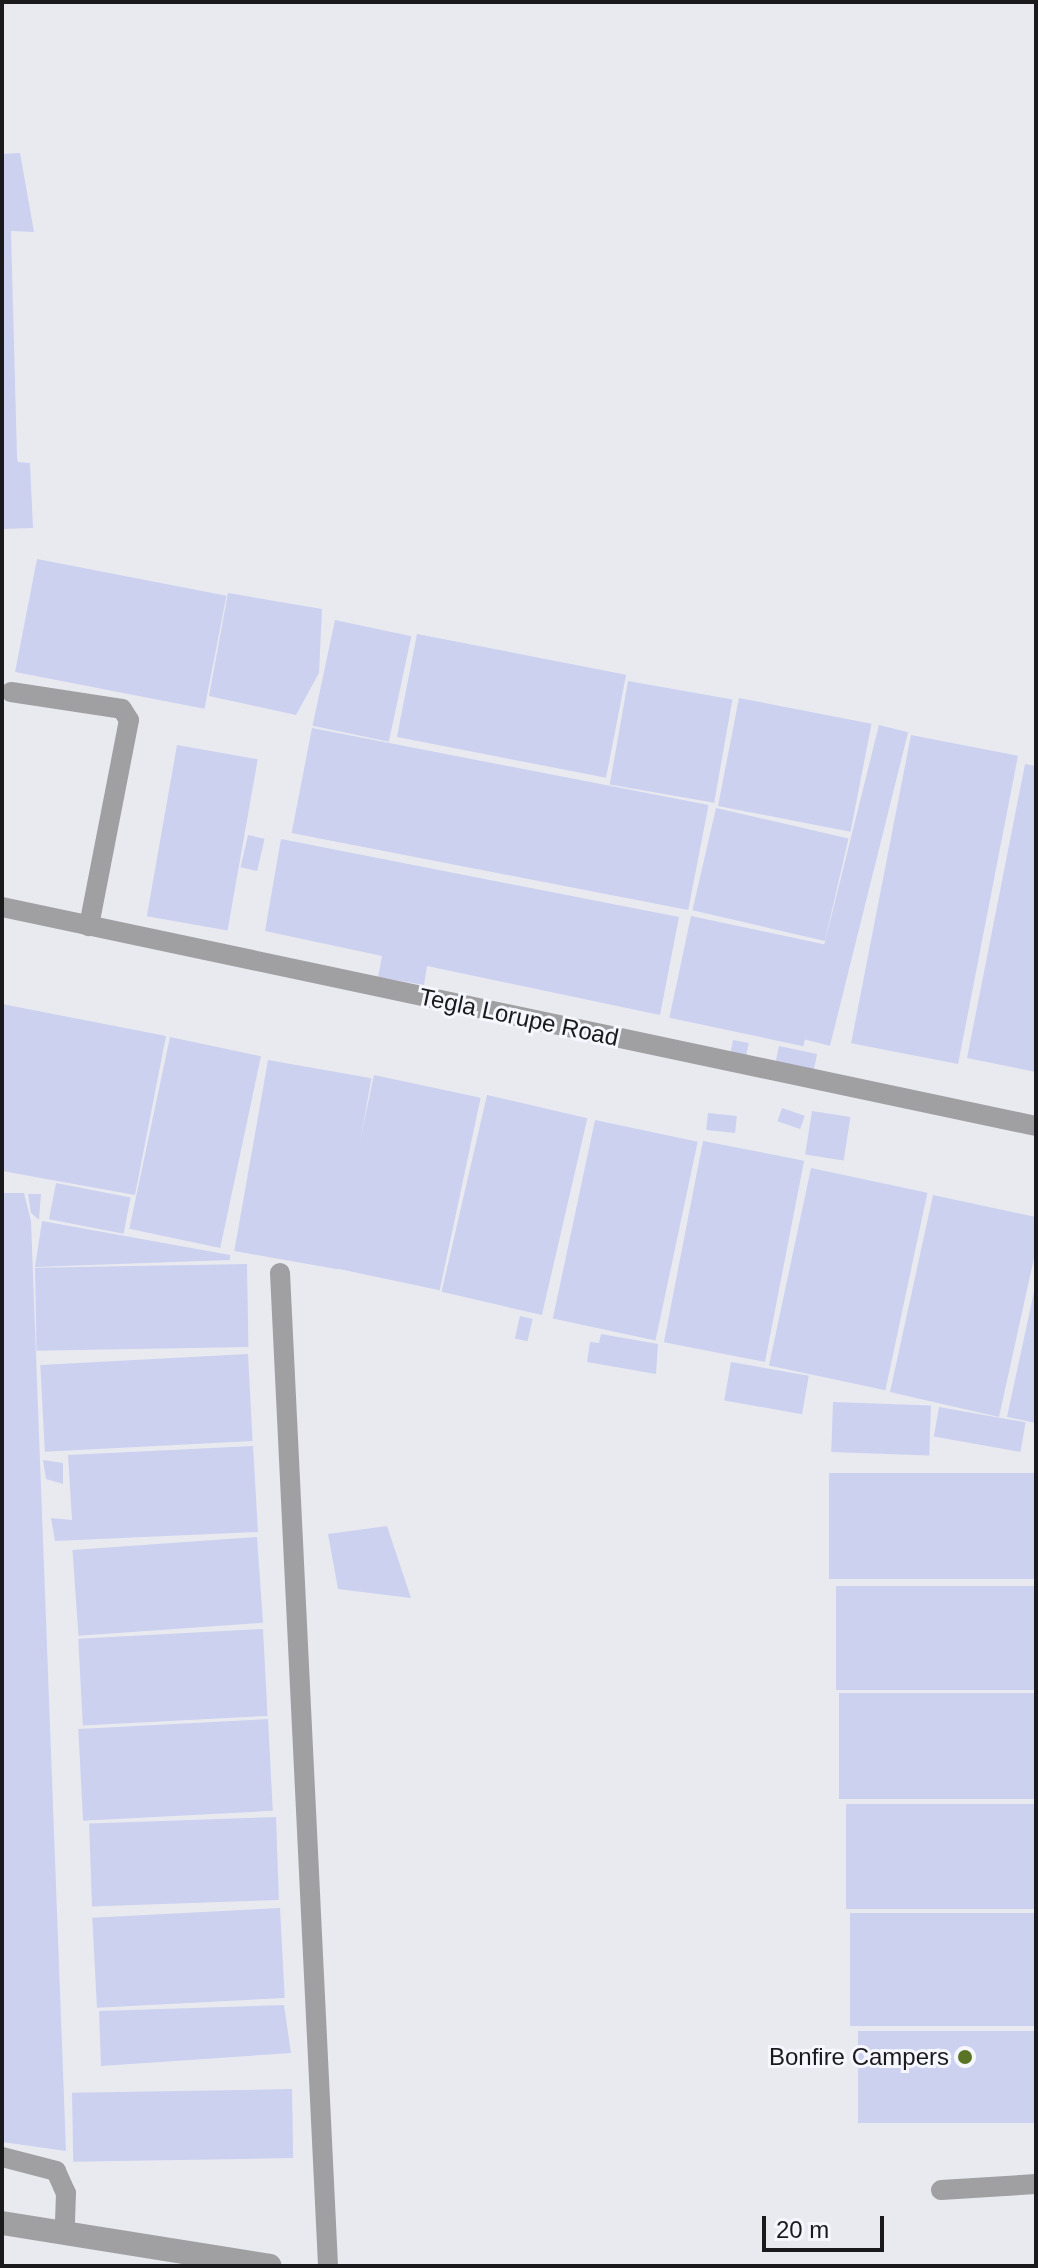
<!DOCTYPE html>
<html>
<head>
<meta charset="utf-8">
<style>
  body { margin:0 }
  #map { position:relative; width:1038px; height:2268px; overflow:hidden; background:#e9eaf0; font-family:Helvetica,sans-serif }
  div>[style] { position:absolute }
  .building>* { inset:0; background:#ccd1f0; transform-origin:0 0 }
  .lane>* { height:20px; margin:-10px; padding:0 10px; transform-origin:10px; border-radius:10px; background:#a0a0a3 }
  .street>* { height:24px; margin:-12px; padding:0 12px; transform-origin:12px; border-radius:12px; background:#a0a0a3 }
  .dots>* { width:22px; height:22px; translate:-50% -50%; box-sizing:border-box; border:4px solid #f6f7fe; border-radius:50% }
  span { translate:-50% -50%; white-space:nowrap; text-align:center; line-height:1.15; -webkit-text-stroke:6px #f6f7fe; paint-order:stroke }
  .street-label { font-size:24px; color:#1a1a1c }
  .poi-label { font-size:24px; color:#1a1a1c }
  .right { translate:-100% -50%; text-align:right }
  .frame { position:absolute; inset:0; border:4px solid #1a1a1c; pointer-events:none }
  .scale { position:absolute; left:762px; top:2216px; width:122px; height:36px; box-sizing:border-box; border:4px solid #1a1a1c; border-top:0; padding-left:10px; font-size:24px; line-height:28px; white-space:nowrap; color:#1a1a1c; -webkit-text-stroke:6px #f6f7fe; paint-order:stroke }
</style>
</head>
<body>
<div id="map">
  <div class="building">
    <i style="clip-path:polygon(20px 153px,34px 232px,11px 231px,17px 457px,18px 462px,30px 463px,33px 528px,2px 529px,2px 154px)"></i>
    <i style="left:37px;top:559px;width:193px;height:115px;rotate:11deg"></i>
    <i style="clip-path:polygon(228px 593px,322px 609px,319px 673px,296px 715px,209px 696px)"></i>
    <i style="left:335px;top:620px;width:78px;height:108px;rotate:12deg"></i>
    <i style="left:417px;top:634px;width:213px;height:105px;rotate:11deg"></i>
    <i style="left:628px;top:681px;width:106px;height:105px;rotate:10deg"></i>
    <i style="left:739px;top:698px;width:135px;height:110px;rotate:11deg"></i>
    <i style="left:879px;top:725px;width:30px;height:323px;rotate:14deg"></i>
    <i style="left:312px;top:728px;width:404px;height:107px;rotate:11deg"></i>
    <i style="left:911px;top:735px;width:109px;height:314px;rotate:11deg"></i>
    <i style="left:177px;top:745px;width:82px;height:174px;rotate:10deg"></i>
    <i style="clip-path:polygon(1025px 764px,1036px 766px,1036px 1072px,967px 1058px)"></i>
    <i style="left:716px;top:808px;width:136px;height:105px;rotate:13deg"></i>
    <i style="left:248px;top:835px;width:17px;height:33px;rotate:13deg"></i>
    <i style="clip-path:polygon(281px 839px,679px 917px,660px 1015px,427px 966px,424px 985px,378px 977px,382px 956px,265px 931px)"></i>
    <i style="left:691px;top:916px;width:137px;height:104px;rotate:12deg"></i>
    <i style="clip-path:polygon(2px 1004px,166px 1036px,135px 1195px,2px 1171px)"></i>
    <i style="left:170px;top:1037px;width:93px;height:196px;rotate:12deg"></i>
    <i style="left:733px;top:1040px;width:16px;height:27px;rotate:11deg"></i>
    <i style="left:779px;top:1046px;width:39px;height:18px;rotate:12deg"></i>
    <i style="left:268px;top:1060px;width:105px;height:194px;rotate:10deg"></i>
    <i style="left:374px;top:1075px;width:109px;height:197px;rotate:12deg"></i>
    <i style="left:487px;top:1095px;width:103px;height:202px;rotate:13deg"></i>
    <i style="left:782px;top:1108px;width:24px;height:14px;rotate:19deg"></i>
    <i style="left:812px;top:1111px;width:39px;height:44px;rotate:9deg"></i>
    <i style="left:708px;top:1113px;width:29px;height:17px;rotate:6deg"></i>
    <i style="left:595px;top:1120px;width:105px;height:203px;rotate:12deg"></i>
    <i style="left:703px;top:1141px;width:103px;height:205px;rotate:11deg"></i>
    <i style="left:811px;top:1168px;width:119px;height:202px;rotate:12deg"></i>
    <i style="left:56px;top:1183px;width:76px;height:37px;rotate:11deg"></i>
    <i style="clip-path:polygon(2px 1193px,24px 1193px,31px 1221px,66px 2151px,2px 2142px)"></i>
    <i style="clip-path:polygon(28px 1194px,41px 1194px,39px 1220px,31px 1213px)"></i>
    <i style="clip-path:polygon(933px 1195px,1036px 1217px,1036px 1249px,999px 1417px,890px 1392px)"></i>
    <i style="clip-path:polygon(42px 1221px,230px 1255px,230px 1260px,35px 1267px)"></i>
    <i style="left:247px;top:1264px;width:83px;height:212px;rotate:89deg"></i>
    <i style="clip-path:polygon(1035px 1287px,1036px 1288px,1036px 1423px,1007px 1417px)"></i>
    <i style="left:520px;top:1316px;width:13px;height:23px;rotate:13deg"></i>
    <i style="clip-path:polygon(601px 1334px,658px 1344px,656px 1374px,587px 1362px,590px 1342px,599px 1343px)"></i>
    <i style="left:248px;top:1354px;width:87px;height:208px;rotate:87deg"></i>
    <i style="left:731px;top:1362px;width:79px;height:39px;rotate:10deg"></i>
    <i style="left:833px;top:1402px;width:98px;height:50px;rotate:2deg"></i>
    <i style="left:939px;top:1407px;width:88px;height:30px;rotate:10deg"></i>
    <i style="clip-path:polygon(253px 1446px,258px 1532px,55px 1541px,51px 1518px,72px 1520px,68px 1455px)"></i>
    <i style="clip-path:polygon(43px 1460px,63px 1463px,63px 1484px,46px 1479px)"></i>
    <i style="left:1036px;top:1473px;width:106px;height:207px;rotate:90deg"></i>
    <i style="clip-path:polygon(387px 1526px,411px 1598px,338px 1589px,328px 1534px)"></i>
    <i style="left:257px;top:1537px;width:86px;height:185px;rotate:86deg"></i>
    <i style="left:1036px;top:1586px;width:104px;height:200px;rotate:90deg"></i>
    <i style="left:263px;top:1629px;width:87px;height:185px;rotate:87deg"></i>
    <i style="left:1036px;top:1693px;width:106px;height:197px;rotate:90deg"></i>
    <i style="left:268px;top:1719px;width:92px;height:190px;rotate:87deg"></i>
    <i style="left:1036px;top:1804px;width:105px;height:190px;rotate:90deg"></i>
    <i style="left:276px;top:1817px;width:83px;height:187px;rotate:88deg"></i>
    <i style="left:280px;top:1908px;width:90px;height:188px;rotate:87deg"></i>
    <i style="left:1036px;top:1913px;width:113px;height:186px;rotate:90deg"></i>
    <i style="clip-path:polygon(284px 2005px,291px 2053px,101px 2066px,99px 2011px)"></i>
    <i style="left:1036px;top:2031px;width:92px;height:178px;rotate:90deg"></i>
    <i style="left:292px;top:2089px;width:69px;height:220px;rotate:89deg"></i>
  </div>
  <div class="lane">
    <i style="left:11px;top:692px;width:112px;rotate:8.7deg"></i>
    <i style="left:122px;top:709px;width:13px;rotate:58deg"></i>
    <i style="left:129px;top:720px;width:210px;rotate:101deg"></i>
    <i style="left:2px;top:907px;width:1057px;rotate:11.96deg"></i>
    <i style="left:280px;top:1273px;width:994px;rotate:87.23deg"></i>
    <i style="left:2px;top:2157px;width:56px;rotate:14.5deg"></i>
    <i style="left:56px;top:2171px;width:24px;rotate:66deg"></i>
    <i style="left:66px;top:2193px;width:37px;rotate:92deg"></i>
    <i style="left:941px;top:2190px;width:95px;rotate:-3.6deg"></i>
  </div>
  <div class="street">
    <i style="left:2px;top:2223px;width:271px;rotate:9.1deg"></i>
  </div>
  <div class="dots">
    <i style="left:965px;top:2057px;background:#5a7426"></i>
  </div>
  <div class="street-label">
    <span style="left:519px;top:1017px;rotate:12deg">Tegla Lorupe Road</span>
  </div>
  <div class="poi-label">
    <span class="right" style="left:949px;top:2057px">Bonfire Campers</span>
  </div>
  <div class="frame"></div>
  <div class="scale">20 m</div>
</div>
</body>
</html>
